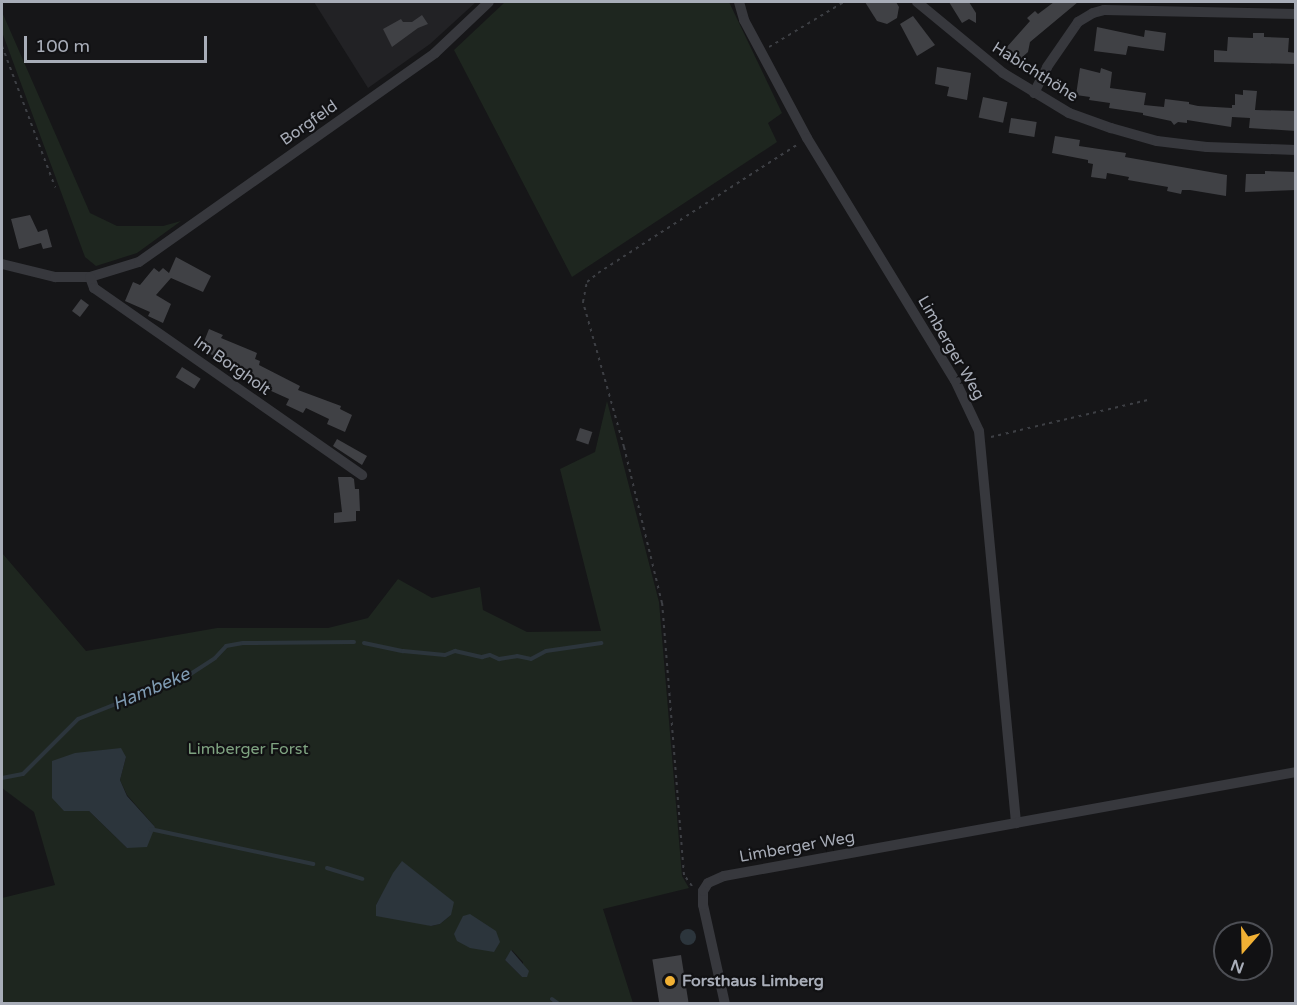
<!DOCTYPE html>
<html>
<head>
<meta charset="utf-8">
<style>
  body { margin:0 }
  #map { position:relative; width:1297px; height:1005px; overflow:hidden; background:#161618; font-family:"Varela Round",sans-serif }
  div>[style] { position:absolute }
  .built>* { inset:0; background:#222225 }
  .green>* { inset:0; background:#1e261f }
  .water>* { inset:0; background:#2c353c }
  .round { border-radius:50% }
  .stream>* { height:4px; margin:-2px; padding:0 2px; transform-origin:2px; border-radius:2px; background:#2c353c }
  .building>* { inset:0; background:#404145; transform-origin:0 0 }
  .path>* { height:2px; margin-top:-1px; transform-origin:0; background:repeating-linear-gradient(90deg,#3d3f44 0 3px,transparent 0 7.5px) }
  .minor>* { height:10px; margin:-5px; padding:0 5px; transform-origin:5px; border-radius:5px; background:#37383d }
  .dots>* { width:16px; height:16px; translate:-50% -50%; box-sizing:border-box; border:3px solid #111113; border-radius:50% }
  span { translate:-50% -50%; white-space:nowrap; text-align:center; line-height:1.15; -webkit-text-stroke:4.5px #111113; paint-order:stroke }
  .street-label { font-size:16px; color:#a8adb8 }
  .park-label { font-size:16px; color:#7fa381 }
  .poi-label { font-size:16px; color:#a8adb8; font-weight:700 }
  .left { translate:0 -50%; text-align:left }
  .water-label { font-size:18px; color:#7f9bb3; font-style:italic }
  .frame { position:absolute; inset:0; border:3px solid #a8adb8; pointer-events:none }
  .north { position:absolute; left:1213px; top:921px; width:60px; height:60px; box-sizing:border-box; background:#111113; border:2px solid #4d4f55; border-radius:50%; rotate:200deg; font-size:16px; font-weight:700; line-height:24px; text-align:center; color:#a8adb8 }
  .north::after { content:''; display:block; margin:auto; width:21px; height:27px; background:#f2b134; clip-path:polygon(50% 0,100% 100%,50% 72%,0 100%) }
  .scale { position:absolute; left:24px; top:36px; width:183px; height:27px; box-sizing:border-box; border:3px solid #a8adb8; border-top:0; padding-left:8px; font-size:18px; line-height:21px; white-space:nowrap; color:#a8adb8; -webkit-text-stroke:4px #111113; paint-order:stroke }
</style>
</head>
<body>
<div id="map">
  <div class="built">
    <i style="clip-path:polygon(314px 2px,476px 2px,430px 44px,368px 88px)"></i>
  </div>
  <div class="green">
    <i style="clip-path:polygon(505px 2px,729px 2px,782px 113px,768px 123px,777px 142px,572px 277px,454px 50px)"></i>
    <i style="clip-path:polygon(2px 12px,90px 213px,117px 226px,163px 226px,181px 221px,137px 253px,96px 266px,85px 257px,2px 32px)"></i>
    <i style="clip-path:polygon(evenodd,607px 401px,659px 602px,682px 876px,689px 888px,603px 909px,633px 1003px,2px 1003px,2px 898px,55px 885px,34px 812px,2px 788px,2px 553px,86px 651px,217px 628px,328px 628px,368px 618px,398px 579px,432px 598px,480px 587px,483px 610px,527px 632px,601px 631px,560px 469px,595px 452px,607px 401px,126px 757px,120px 780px,127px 795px,155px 827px,127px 848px,89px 811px,126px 757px,607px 401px,383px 893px,451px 915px,440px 924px,431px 926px,376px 905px,383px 893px,607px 401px,512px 950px,523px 962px,522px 977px,505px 960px,512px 950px)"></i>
  </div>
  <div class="water">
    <i style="clip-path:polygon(121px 748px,126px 757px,120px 780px,127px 796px,155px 827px,147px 847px,127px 848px,89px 811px,64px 811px,52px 798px,52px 761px,75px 753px)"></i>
    <i style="clip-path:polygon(402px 861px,454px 902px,451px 915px,440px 924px,431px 926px,376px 916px,376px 905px,393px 873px)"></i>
    <i style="clip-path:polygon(470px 914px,496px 931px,500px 942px,494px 952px,470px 948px,457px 941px,454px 934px,463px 916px)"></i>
    <i class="round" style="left:680px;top:929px;width:16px;height:16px"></i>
    <i style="clip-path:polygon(511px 950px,529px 971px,527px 977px,522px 977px,505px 960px)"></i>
  </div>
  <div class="stream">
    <i style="left:364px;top:643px;width:40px;rotate:12deg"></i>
    <i style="left:403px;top:651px;width:42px;rotate:5.4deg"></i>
    <i style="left:445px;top:655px;width:11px;rotate:-22deg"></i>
    <i style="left:455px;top:651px;width:28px;rotate:13deg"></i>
    <i style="left:482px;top:657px;width:8px;rotate:-14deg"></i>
    <i style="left:490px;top:655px;width:10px;rotate:24deg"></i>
    <i style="left:499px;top:659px;width:18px;rotate:-9deg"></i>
    <i style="left:517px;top:656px;width:14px;rotate:12deg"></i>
    <i style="left:531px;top:659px;width:17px;rotate:-28deg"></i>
    <i style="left:546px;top:651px;width:56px;rotate:-8.3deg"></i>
    <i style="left:2px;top:778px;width:21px;rotate:-11deg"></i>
    <i style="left:23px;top:774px;width:78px;rotate:-45deg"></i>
    <i style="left:78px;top:719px;width:119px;rotate:-21.6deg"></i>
    <i style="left:189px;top:675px;width:31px;rotate:-33deg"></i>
    <i style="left:215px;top:658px;width:16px;rotate:-47deg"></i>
    <i style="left:226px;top:646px;width:17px;rotate:-10deg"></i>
    <i style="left:243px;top:643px;width:111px;rotate:-0.5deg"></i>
    <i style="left:150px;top:829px;width:167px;rotate:12.1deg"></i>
    <i style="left:327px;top:868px;width:37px;rotate:17deg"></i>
    <i style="left:552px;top:999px;width:9px;rotate:36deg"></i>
  </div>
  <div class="building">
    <i style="clip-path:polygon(865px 2px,896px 2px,899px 7px,897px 18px,887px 24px,877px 21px)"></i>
    <i style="clip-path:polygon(949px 2px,969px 2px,976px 13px,976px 23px,969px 19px,962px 23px)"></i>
    <i style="clip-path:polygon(1054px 2px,1078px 2px,1030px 42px,1028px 52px,1018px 61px,1006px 48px,1030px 21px,1027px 18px,1035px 11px,1038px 14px)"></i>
    <i style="clip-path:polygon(422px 15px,428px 24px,418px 28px,392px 47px,383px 29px,401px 19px,403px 22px,412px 22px)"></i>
    <i style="clip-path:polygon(913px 16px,935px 45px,917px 56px,900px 24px)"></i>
    <i style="clip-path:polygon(1097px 27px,1144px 37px,1145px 30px,1166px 33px,1164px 51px,1128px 46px,1126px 55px,1094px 51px)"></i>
    <i style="clip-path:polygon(1253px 33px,1264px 33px,1264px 37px,1289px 38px,1288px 52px,1296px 53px,1296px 64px,1214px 62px,1214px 50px,1227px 51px,1228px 37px,1253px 38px)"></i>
    <i style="clip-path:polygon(937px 67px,971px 73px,967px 100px,947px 96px,949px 87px,935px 84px)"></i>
    <i style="clip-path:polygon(1080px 68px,1100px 73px,1101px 68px,1112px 72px,1110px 88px,1146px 93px,1144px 105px,1164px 107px,1165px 99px,1189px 102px,1189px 104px,1198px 106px,1232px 108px,1232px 105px,1235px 105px,1235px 94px,1243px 95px,1243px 90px,1257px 91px,1255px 110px,1296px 111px,1296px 131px,1249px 128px,1250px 118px,1232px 117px,1231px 127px,1187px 120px,1187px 123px,1178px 122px,1174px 125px,1171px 121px,1143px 115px,1143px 113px,1109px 108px,1110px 103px,1089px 100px,1090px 97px,1076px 95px)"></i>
    <i style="left:983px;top:97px;width:25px;height:21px;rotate:12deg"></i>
    <i style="left:1011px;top:118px;width:26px;height:15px;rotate:9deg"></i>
    <i style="clip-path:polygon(1055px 136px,1080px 140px,1079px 146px,1126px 153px,1125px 157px,1227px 175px,1226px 196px,1190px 190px,1182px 190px,1181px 194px,1167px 191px,1168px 187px,1128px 180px,1129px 177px,1107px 173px,1106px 179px,1091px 177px,1093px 164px,1088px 163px,1088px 160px,1052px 153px)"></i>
    <i style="clip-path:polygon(1265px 171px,1296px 172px,1296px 190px,1245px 192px,1246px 174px,1265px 174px)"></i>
    <i style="clip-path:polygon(30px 215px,38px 232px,47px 229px,52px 247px,43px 249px,41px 243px,19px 249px,11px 219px)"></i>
    <i style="clip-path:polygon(176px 257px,211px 276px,203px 292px,171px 278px,156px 295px,171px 304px,163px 323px,148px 316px,150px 312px,125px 301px,133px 282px,140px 285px,154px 268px,159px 272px,163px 268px,169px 273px)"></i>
    <i style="left:81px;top:299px;width:10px;height:15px;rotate:37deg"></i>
    <i style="clip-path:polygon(209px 329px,223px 335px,221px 338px,257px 353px,255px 359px,260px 361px,259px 365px,300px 386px,298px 390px,341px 406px,340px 409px,352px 415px,345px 432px,327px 424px,329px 419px,306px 408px,303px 413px,286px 405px,289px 399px,247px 380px,249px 375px,231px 368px,233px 364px,210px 354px,213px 348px,203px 344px)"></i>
    <i style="left:182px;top:367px;width:22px;height:12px;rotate:32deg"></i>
    <i style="left:580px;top:428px;width:13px;height:13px;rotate:18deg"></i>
    <i style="clip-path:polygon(337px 439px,367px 456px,362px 465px,333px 446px)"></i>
    <i style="clip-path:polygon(338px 477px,351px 477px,354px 479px,355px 489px,359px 489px,360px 511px,356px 511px,356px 521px,334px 523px,334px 513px,342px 512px)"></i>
    <i style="left:681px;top:955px;width:50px;height:29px;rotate:81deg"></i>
  </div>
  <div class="path">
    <i style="left:2px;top:46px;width:151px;rotate:69.4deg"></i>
    <i style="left:769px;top:47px;width:87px;rotate:-31deg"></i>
    <i style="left:991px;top:437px;width:161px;rotate:-13.3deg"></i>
    <i style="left:692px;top:886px;width:14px;rotate:-126deg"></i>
    <i style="left:684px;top:875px;width:273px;rotate:-94.6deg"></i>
    <i style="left:662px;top:603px;width:161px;rotate:-103.7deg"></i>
    <i style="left:624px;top:447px;width:151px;rotate:-105.8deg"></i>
    <i style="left:583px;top:302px;width:20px;rotate:-79deg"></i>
    <i style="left:587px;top:282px;width:14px;rotate:-39deg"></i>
    <i style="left:598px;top:273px;width:238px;rotate:-32.8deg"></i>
  </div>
  <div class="minor">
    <i style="left:739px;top:2px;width:19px;rotate:74deg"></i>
    <i style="left:744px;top:20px;width:134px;rotate:61.9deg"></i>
    <i style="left:807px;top:138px;width:284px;rotate:58.6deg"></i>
    <i style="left:955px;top:380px;width:56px;rotate:64.8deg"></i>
    <i style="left:979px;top:431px;width:394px;rotate:84.6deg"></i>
    <i style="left:917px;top:2px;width:112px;rotate:39.5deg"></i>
    <i style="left:1003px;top:73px;width:77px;rotate:31.2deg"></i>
    <i style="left:1069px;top:113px;width:45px;rotate:19.7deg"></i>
    <i style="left:1111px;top:128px;width:48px;rotate:15.8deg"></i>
    <i style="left:1157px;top:141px;width:50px;rotate:6.8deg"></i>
    <i style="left:1207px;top:147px;width:89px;rotate:1.9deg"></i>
    <i style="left:1034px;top:93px;width:29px;rotate:-63deg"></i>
    <i style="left:1047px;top:67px;width:55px;rotate:-55.4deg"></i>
    <i style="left:1078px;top:22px;width:17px;rotate:-31deg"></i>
    <i style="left:1093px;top:13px;width:11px;rotate:-15deg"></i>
    <i style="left:1104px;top:10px;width:192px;rotate:1.2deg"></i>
    <i style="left:2px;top:264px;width:55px;rotate:13.8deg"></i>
    <i style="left:55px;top:277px;width:35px"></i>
    <i style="left:90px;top:277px;width:51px;rotate:-17deg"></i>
    <i style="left:139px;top:262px;width:362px;rotate:-35.2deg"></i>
    <i style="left:435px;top:53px;width:74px;rotate:-43.4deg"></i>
    <i style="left:90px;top:277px;width:12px;rotate:70deg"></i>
    <i style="left:94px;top:288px;width:327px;rotate:34.9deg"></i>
    <i style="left:725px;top:1004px;width:101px;rotate:-102.5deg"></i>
    <i style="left:703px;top:905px;width:14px;rotate:-90deg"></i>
    <i style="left:703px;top:891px;width:9px;rotate:-58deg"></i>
    <i style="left:708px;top:883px;width:17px;rotate:-24deg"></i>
    <i style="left:724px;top:876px;width:581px;rotate:-10.3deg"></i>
  </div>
  <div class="dots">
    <i style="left:670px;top:981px;background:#f2b134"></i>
  </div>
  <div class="street-label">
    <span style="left:1035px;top:72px;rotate:32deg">Habichthöhe</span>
    <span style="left:309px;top:123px;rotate:-35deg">Borgfeld</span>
    <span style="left:951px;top:348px;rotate:60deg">Limberger Weg</span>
    <span style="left:232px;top:366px;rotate:35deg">Im Borgholt</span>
    <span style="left:797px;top:847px;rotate:-10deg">Limberger Weg</span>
  </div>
  <div class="park-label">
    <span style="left:248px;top:749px">Limberger Forst</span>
  </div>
  <div class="poi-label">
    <span class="left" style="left:682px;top:981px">Forsthaus Limberg</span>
  </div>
  <div class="water-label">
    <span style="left:151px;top:689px;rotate:-23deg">Hambeke</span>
  </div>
  <div class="frame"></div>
  <div class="north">N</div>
  <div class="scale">100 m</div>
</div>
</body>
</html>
